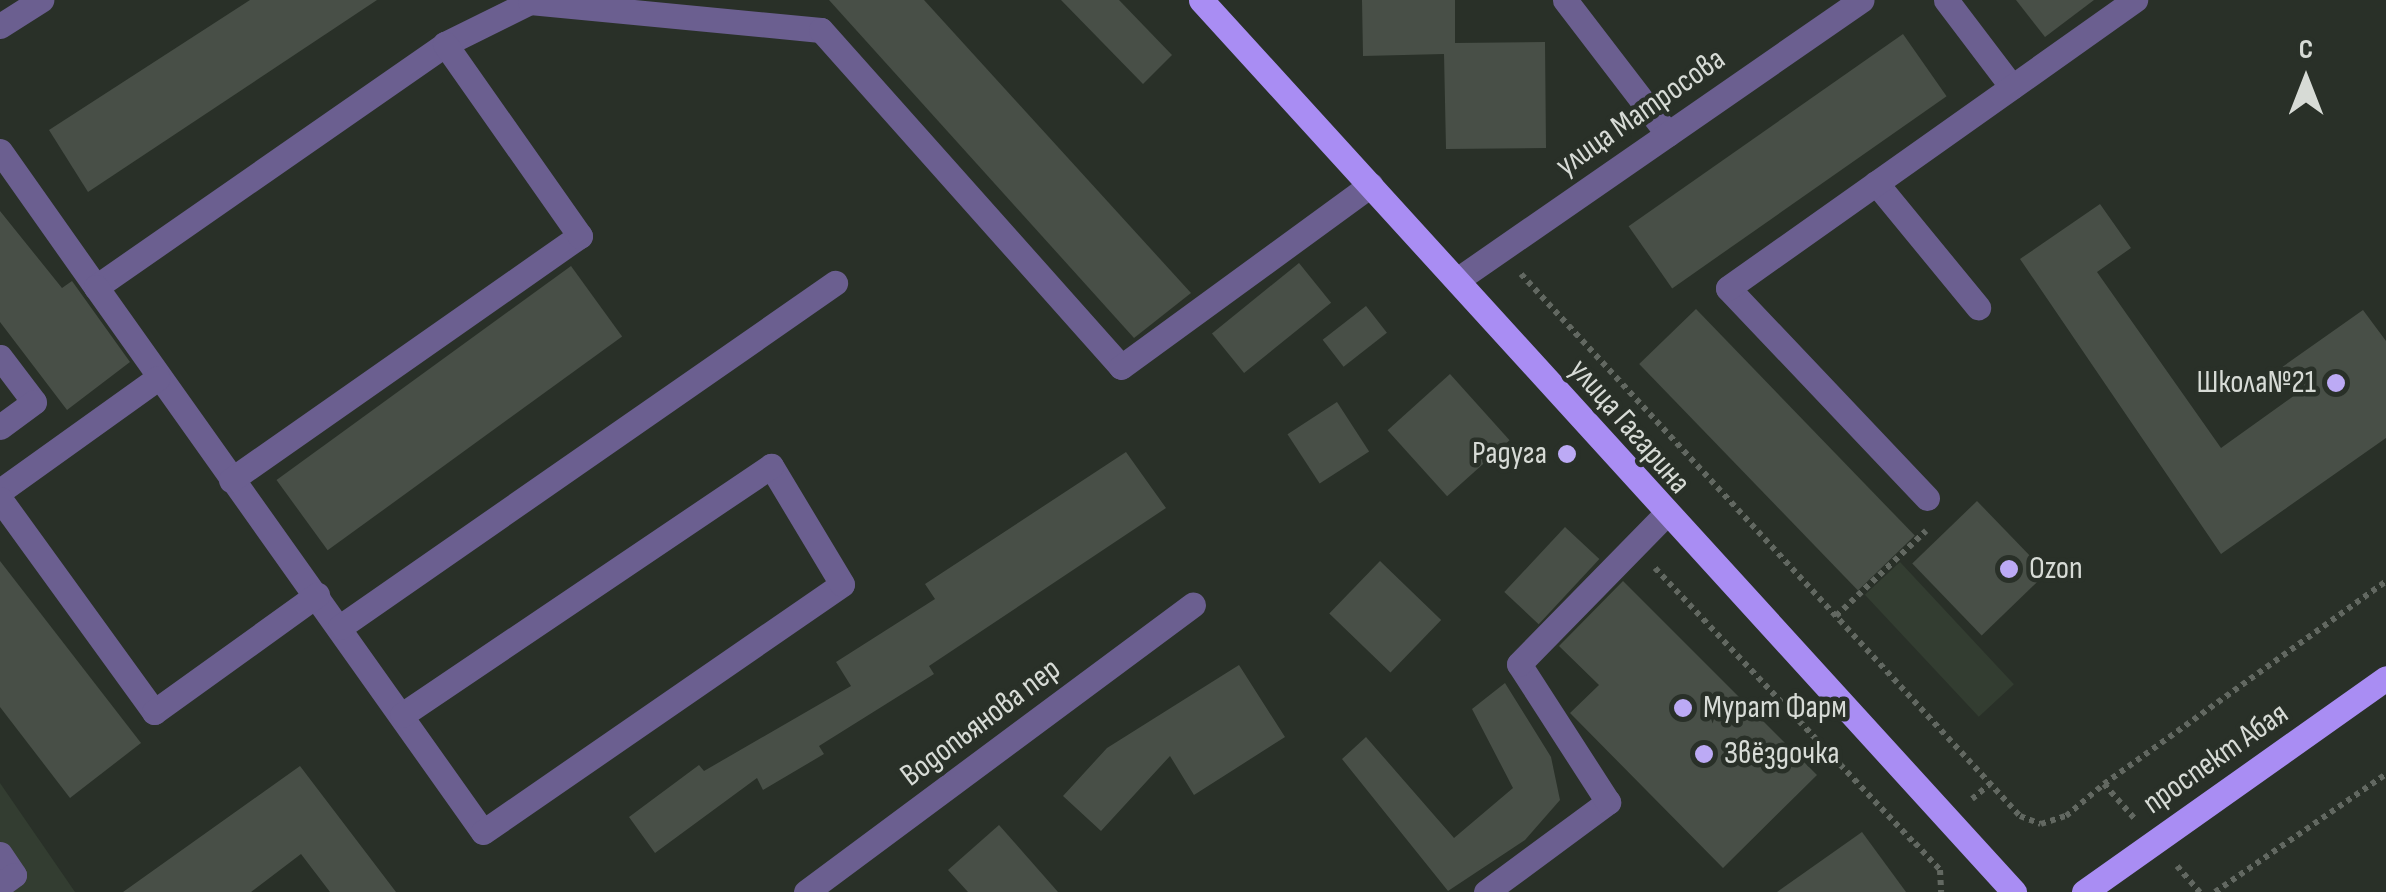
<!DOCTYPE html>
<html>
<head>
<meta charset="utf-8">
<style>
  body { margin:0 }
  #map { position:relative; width:2386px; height:892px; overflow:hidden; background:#293028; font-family:"Sofia Sans Condensed",sans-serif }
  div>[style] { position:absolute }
  .built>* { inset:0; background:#333d31; transform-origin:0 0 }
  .building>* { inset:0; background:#484f47; transform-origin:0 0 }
  .path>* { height:6px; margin-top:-3px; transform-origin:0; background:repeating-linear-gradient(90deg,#626861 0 5px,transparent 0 10px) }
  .minor>* { height:25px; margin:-12.5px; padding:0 12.5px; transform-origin:12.5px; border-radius:12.5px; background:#6b5f90 }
  .major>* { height:25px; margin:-12.5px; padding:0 12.5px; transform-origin:12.5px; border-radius:12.5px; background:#a98df3 }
  .dots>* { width:28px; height:28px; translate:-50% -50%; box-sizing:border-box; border:5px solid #293028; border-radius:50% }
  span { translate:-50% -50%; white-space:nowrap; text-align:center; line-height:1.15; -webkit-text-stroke:9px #293028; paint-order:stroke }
  .street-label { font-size:32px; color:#d7dbd6 }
  .poi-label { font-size:32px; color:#d7dbd6 }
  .right { translate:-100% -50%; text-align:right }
  .left { translate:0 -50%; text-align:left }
  .north { position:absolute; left:2256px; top:30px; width:100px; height:100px; -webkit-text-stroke:8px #293028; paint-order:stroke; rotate:0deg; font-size:28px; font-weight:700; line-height:40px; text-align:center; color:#d7dbd6 }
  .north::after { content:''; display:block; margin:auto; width:35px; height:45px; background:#d7dbd6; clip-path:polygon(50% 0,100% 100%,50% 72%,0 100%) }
</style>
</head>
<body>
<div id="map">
  <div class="built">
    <i style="left:1900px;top:562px;width:167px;height:48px;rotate:47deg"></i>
    <i style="clip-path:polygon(0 783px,75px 892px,0 892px)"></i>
  </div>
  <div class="building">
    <i style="clip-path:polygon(250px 0,377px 0,88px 192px,49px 130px)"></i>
    <i style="clip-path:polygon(829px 0,924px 0,1191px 293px,1134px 338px)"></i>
    <i style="clip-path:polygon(1061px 0,1119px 0,1172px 55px,1143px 84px)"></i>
    <i style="clip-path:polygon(1362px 0,1455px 0,1455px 43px,1545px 42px,1546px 148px,1446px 149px,1444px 54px,1363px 56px)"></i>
    <i style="clip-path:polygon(2016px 0,2094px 0,2045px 37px)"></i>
    <i style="left:1903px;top:34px;width:76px;height:335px;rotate:55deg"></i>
    <i style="clip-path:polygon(2100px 204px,2131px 248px,2097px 272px,2221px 448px,2295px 395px,2278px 370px,2363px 310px,2386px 341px,2386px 438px,2221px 554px,2020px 259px)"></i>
    <i style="clip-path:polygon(0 211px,62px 288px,72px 281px,130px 362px,67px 410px,0 322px)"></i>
    <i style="left:1299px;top:263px;width:51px;height:112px;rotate:51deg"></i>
    <i style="left:571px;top:266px;width:87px;height:364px;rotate:54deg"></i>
    <i style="left:1366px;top:306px;width:34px;height:55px;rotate:52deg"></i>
    <i style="left:1696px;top:309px;width:315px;height:79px;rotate:46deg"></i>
    <i style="left:1450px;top:374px;width:89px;height:84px;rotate:48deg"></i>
    <i style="left:1337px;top:402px;width:59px;height:59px;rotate:57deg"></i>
    <i style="clip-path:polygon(1126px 452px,1166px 508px,929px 666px,934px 674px,819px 746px,824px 754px,763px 790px,757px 778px,655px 853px,629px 817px,699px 765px,704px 771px,851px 686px,836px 662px,935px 599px,925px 584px)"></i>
    <i style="left:1977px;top:501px;width:100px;height:90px;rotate:46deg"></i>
    <i style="left:1565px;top:527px;width:47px;height:89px;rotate:43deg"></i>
    <i style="clip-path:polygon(0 561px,141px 743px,70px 798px,0 707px)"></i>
    <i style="left:1380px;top:561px;width:85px;height:73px;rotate:44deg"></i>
    <i style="clip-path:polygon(1623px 581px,1817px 775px,1723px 868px,1570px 713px,1599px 685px,1559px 646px)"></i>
    <i style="clip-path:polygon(1239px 665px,1285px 737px,1194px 795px,1170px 756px,1101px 831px,1063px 796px,1107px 748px)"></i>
    <i style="clip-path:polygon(1505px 683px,1551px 757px,1560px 800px,1525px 840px,1448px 891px,1342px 759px,1366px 737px,1454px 838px,1513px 788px,1472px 709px)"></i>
    <i style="clip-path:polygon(300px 766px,396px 892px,330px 892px,301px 854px,251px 892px,123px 892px)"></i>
    <i style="clip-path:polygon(999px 825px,1058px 892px,968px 892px,948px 870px)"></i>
    <i style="clip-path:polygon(1862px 832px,1906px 892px,1777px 892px)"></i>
  </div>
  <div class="path">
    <i style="left:1521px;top:274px;width:737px;rotate:47.37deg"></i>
    <i style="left:2020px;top:816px;width:22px;rotate:21deg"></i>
    <i style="left:2041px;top:824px;width:26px;rotate:-18deg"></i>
    <i style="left:2066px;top:816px;width:50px;rotate:-40.1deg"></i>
    <i style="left:2104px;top:784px;width:47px;rotate:48.5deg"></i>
    <i style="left:1655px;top:568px;width:378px;rotate:46.7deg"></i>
    <i style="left:1836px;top:616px;width:124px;rotate:-43.4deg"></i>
    <i style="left:2104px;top:784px;width:347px;rotate:-35.7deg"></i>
    <i style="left:1972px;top:799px;width:23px;rotate:-40deg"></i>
    <i style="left:1915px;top:843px;width:37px;rotate:47deg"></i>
    <i style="left:1940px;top:870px;width:22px;rotate:87deg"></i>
    <i style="left:2177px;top:866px;width:35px;rotate:49deg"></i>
    <i style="left:2215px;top:892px;width:208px;rotate:-34.6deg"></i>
  </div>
  <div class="minor">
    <i style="left:1565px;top:0;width:169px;rotate:52.5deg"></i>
    <i style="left:1946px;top:0;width:109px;rotate:52.8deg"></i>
    <i style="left:0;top:26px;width:49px;rotate:-32.4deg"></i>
    <i style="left:0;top:151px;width:166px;rotate:54.8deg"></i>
    <i style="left:96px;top:287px;width:425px;rotate:-34.8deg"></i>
    <i style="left:445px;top:44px;width:95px;rotate:-26.3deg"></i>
    <i style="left:530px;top:2px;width:292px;rotate:5.5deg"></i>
    <i style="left:821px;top:30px;width:451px;rotate:48.3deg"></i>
    <i style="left:1121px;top:367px;width:309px;rotate:-36.1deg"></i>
    <i style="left:1876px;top:183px;width:161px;rotate:50.6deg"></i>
    <i style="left:1457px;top:280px;width:492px;rotate:-34.7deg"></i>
    <i style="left:96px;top:287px;width:668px;rotate:54.62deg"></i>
    <i style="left:483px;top:832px;width:436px;rotate:-34.6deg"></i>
    <i style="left:842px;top:584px;width:138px;rotate:-121deg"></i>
    <i style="left:771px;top:466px;width:445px;rotate:146deg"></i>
    <i style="left:0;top:357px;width:56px;rotate:52.9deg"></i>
    <i style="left:34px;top:402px;width:42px;rotate:143.7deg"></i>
    <i style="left:231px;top:480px;width:426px;rotate:-35deg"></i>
    <i style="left:580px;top:236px;width:235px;rotate:-125.1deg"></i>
    <i style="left:0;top:491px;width:194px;rotate:-35.6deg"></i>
    <i style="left:1927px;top:498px;width:289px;rotate:-133.5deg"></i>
    <i style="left:1728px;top:288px;width:499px;rotate:-35.3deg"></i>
    <i style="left:0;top:499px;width:263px;rotate:54.1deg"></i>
    <i style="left:154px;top:712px;width:201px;rotate:-35.7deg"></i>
    <i style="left:340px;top:627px;width:603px;rotate:-34.8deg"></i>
    <i style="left:0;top:854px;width:25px;rotate:56deg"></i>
    <i style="left:14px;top:875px;width:17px;rotate:144deg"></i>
    <i style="left:806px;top:892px;width:482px;rotate:-36.6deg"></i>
    <i style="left:1486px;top:892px;width:152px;rotate:-36.4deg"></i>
    <i style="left:1608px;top:802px;width:164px;rotate:-122.8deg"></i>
    <i style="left:1519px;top:664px;width:207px;rotate:-45.6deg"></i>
  </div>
  <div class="major">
    <i style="left:1201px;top:0;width:1207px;rotate:47.65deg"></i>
    <i style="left:2084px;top:892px;width:370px;rotate:-35.3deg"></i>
  </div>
  <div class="dots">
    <i style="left:2336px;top:383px;background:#bcaaf5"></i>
    <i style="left:1567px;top:454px;background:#bcaaf5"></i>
    <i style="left:2009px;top:569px;background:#bcaaf5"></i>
    <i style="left:1683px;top:708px;background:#bcaaf5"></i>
    <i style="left:1704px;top:754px;background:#bcaaf5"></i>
  </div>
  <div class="street-label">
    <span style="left:1641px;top:113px;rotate:-35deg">улица Матросова</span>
    <span style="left:1629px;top:427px;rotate:49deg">улица Гагарина</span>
    <span style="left:981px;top:723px;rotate:-37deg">Водопьянова пер</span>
    <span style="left:2216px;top:759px;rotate:-35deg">проспект Абая</span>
  </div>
  <div class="poi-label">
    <span class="right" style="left:2316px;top:383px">Школа№21</span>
    <span class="right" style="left:1547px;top:454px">Радуга</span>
    <span class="left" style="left:2029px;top:569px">Ozon</span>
    <span class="left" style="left:1703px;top:708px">Мурат Фарм</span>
    <span class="left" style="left:1724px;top:754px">Звёздочка</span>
  </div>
  <div class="north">С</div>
</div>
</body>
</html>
